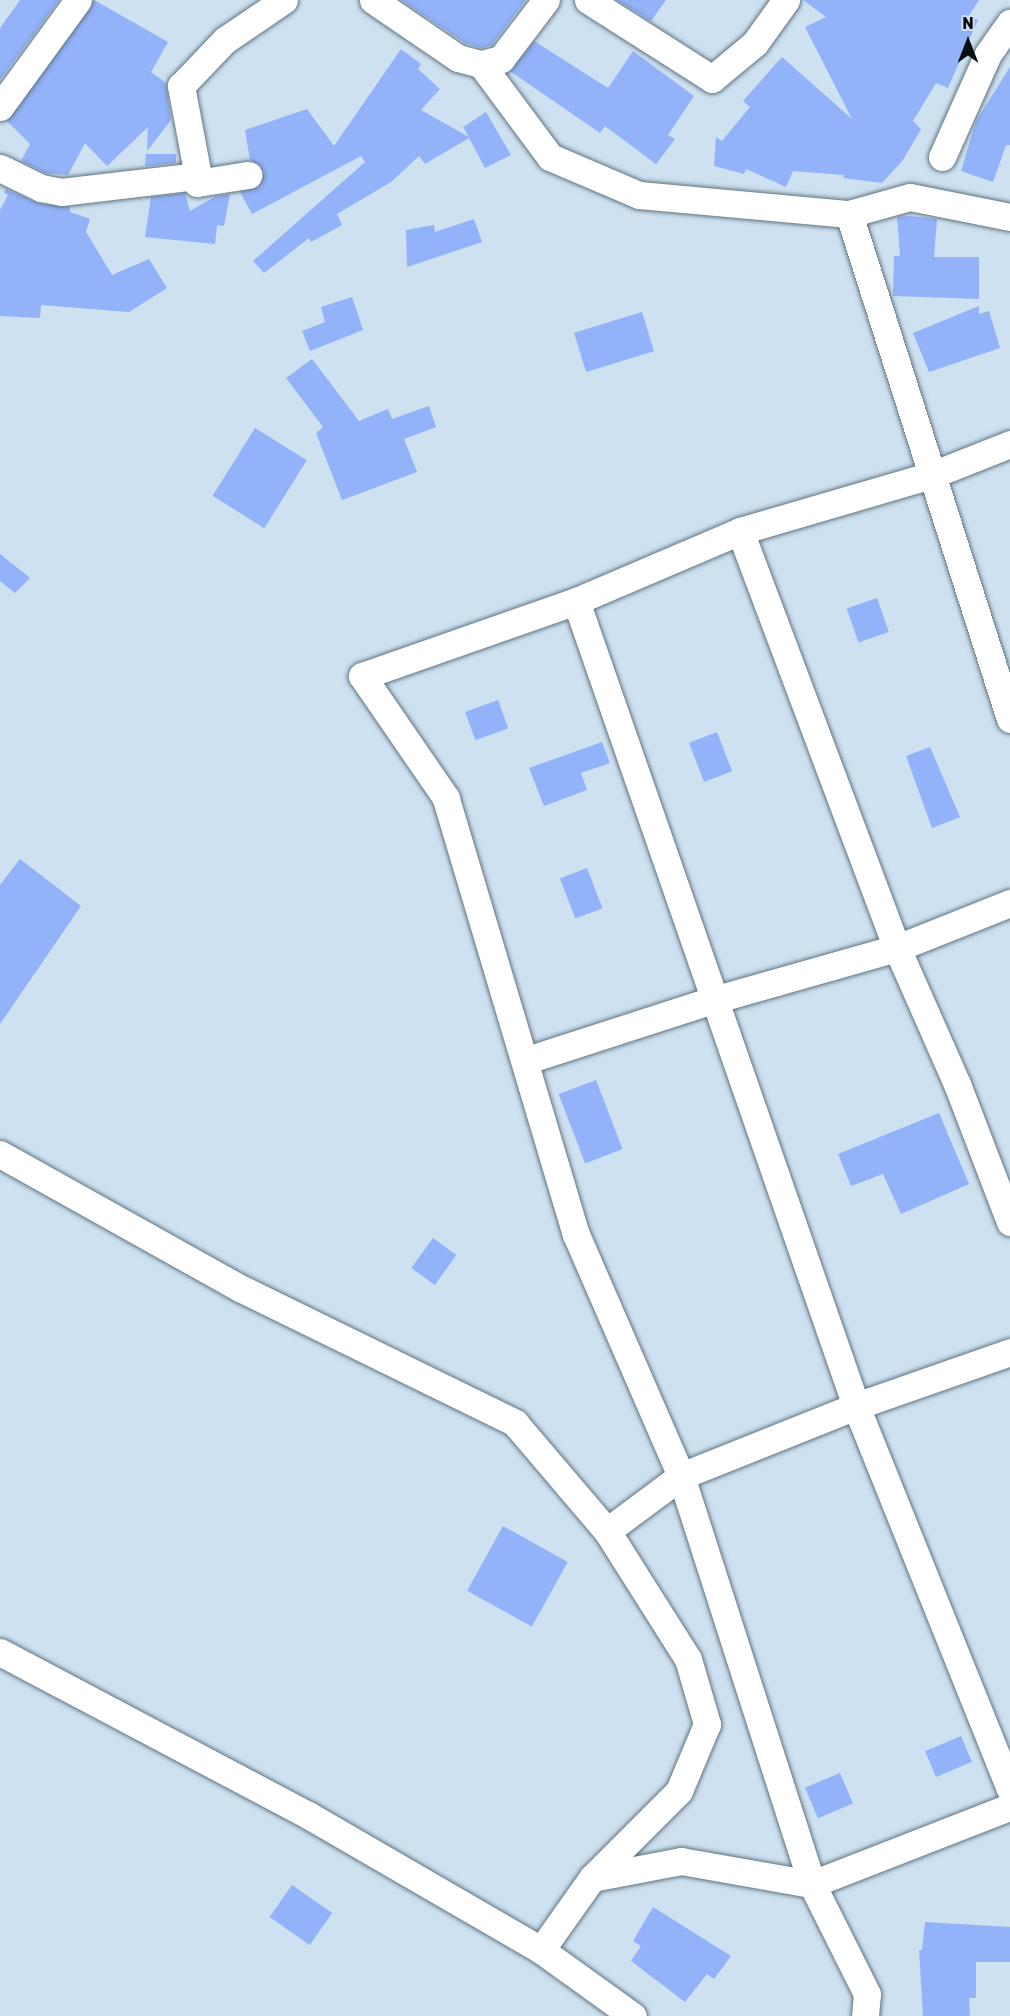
<!DOCTYPE html>
<html>
<head>
<meta charset="utf-8">
<style>
  body { margin:0 }
  #map { position:relative; width:1010px; height:2016px; overflow:hidden; background:#cde1f0; font-family:Rubik,sans-serif }
  div>[style] { position:absolute }
  .building>* { inset:0; background:#92b2f9; transform-origin:0 0 }
  .roads { filter:drop-shadow(0 0 2px #617380) drop-shadow(0 0 2px #617380) }
  .minor>* { height:27px; margin:-13.5px; padding:0 13.5px; transform-origin:13.5px; border-radius:13.5px; background:#fff }
  span { translate:-50% -50%; white-space:nowrap; text-align:center; line-height:1.15; -webkit-text-stroke:6px #cde1f0; paint-order:stroke }
  .north { position:absolute; left:938px; top:12px; width:60px; height:60px; -webkit-text-stroke:4px #cde1f0; paint-order:stroke; rotate:0deg; font-size:16px; font-weight:700; line-height:24px; text-align:center; color:#070e12 }
  .north::after { content:''; display:block; margin:auto; width:21px; height:27px; background:#070e12; clip-path:polygon(50% 0,100% 100%,50% 72%,0 100%) }
</style>
</head>
<body>
<div id="map">
  <div class="building">
    <i style="clip-path:polygon(20px 0,59px 0,0 80px,0 28px)"></i>
    <i style="clip-path:polygon(94px 0,168px 42px,151px 72px,166px 83px,171px 120px,147px 151px,148px 127px,107px 166px,85px 143px,68px 175px,46px 173px,21px 161px,30px 144px,7px 121px)"></i>
    <i style="clip-path:polygon(401px 0,526px 0,492px 45px,481px 48px,465px 43px)"></i>
    <i style="clip-path:polygon(617px 0,666px 0,651px 21px)"></i>
    <i style="clip-path:polygon(803px 0,979px 0,968px 17px,978px 20px,948px 88px,936px 83px,913px 121px,921px 129px,903px 160px,882px 183px,843px 178px,844px 175px,793px 171px,786px 187px,746px 169px,744px 174px,714px 166px,716px 137px,722px 141px,750px 107px,743px 101px,782px 57px,852px 119px,805px 27px,826px 17px)"></i>
    <i style="clip-path:polygon(534px 41px,608px 88px,633px 51px,694px 96px,668px 135px,675px 139px,656px 164px,605px 126px,600px 133px,510px 71px)"></i>
    <i style="clip-path:polygon(401px 49px,421px 64px,418px 69px,440px 89px,421px 110px,469px 137px,463px 127px,486px 112px,511px 155px,485px 168px,469px 138px,425px 164px,419px 156px,391px 182px,337px 214px,342px 225px,311px 242px,309px 238px,264px 273px,253px 261px,365px 162px,361px 156px,252px 214px,240px 192px,258px 187px,264px 173px,260px 165px,250px 160px,245px 130px,307px 109px,334px 146px)"></i>
    <i style="clip-path:polygon(1010px 67px,1010px 145px,1006px 145px,993px 182px,961px 171px,976px 121px)"></i>
    <i style="clip-path:polygon(146px 154px,176px 154px,176px 163px,145px 166px)"></i>
    <i style="clip-path:polygon(6px 189px,38px 203px,70px 207px,70px 212px,90px 219px,86px 232px,112px 275px,149px 259px,167px 288px,129px 312px,41px 305px,40px 318px,0 316px,0 210px,8px 195px,4px 193px)"></i>
    <i style="clip-path:polygon(185px 193px,190px 211px,216px 196px,230px 194px,224px 226px,217px 225px,215px 244px,145px 237px,151px 197px)"></i>
    <i style="clip-path:polygon(909px 216px,937px 219px,934px 257px,979px 257px,979px 299px,893px 296px,894px 256px,900px 256px,897px 217px)"></i>
    <i style="clip-path:polygon(474px 219px,482px 242px,407px 267px,406px 230px,434px 225px,435px 232px)"></i>
    <i style="clip-path:polygon(352px 297px,363px 330px,310px 351px,302px 331px,325px 322px,321px 307px)"></i>
    <i style="clip-path:polygon(979px 306px,979px 314px,989px 311px,1000px 348px,929px 372px,913px 333px)"></i>
    <i style="left:642px;top:312px;width:41px;height:71px;rotate:73deg"></i>
    <i style="clip-path:polygon(312px 359px,359px 421px,388px 409px,392px 419px,429px 406px,436px 427px,404px 439px,417px 472px,342px 500px,316px 433px,323px 427px,286px 378px)"></i>
    <i style="left:255px;top:428px;width:61px;height:80px;rotate:32deg"></i>
    <i style="clip-path:polygon(0 554px,30px 578px,15px 593px,0 581px)"></i>
    <i style="left:877px;top:598px;width:36px;height:32px;rotate:71deg"></i>
    <i style="left:498px;top:700px;width:30px;height:35px;rotate:70deg"></i>
    <i style="left:717px;top:732px;width:42px;height:30px;rotate:69deg"></i>
    <i style="clip-path:polygon(602px 742px,610px 763px,581px 773px,587px 790px,544px 806px,529px 768px)"></i>
    <i style="clip-path:polygon(930px 747px,960px 817px,932px 828px,906px 756px)"></i>
    <i style="clip-path:polygon(20px 859px,81px 906px,0 1024px,0 885px)"></i>
    <i style="left:587px;top:868px;width:43px;height:29px;rotate:69deg"></i>
    <i style="left:596px;top:1080px;width:74px;height:40px;rotate:69deg"></i>
    <i style="clip-path:polygon(939px 1113px,969px 1184px,901px 1214px,883px 1174px,851px 1186px,838px 1154px)"></i>
    <i style="left:433px;top:1238px;width:29px;height:37px;rotate:36deg"></i>
    <i style="left:503px;top:1526px;width:74px;height:74px;rotate:29deg"></i>
    <i style="left:961px;top:1736px;width:28px;height:39px;rotate:67deg"></i>
    <i style="left:840px;top:1773px;width:33px;height:38px;rotate:67deg"></i>
    <i style="left:292px;top:1885px;width:49px;height:39px;rotate:35deg"></i>
    <i style="clip-path:polygon(653px 1907px,731px 1956px,714px 1979px,707px 1974px,685px 2002px,631px 1961px,641px 1946px,633px 1941px)"></i>
    <i style="clip-path:polygon(925px 1922px,1010px 1927px,1010px 1962px,976px 1962px,976px 1998px,969px 1998px,970px 2016px,923px 2016px,919px 1950px,922px 1950px)"></i>
  </div>
  <div class="roads">
    <div class="minor">
      <i style="left:373px;top:0;width:103px;rotate:34.3deg"></i>
      <i style="left:458px;top:58px;width:24px;rotate:15deg"></i>
      <i style="left:481px;top:64px;width:21px;rotate:-14deg"></i>
      <i style="left:501px;top:59px;width:74px;rotate:-52.7deg"></i>
      <i style="left:588px;top:0;width:147px;rotate:32.5deg"></i>
      <i style="left:712px;top:79px;width:56px;rotate:-39.9deg"></i>
      <i style="left:755px;top:43px;width:53px;rotate:-54.2deg"></i>
      <i style="left:481px;top:64px;width:116px;rotate:53.4deg"></i>
      <i style="left:550px;top:157px;width:97px;rotate:23.1deg"></i>
      <i style="left:639px;top:195px;width:211px;rotate:5.2deg"></i>
      <i style="left:849px;top:214px;width:63px;rotate:-15.6deg"></i>
      <i style="left:910px;top:197px;width:102px;rotate:11.3deg"></i>
      <i style="left:0;top:107px;width:132px;rotate:-53.9deg"></i>
      <i style="left:942px;top:157px;width:113px;rotate:-65.9deg"></i>
      <i style="left:988px;top:54px;width:38px;rotate:-55deg"></i>
      <i style="left:0;top:168px;width:46px;rotate:26deg"></i>
      <i style="left:41px;top:188px;width:20px;rotate:11deg"></i>
      <i style="left:61px;top:192px;width:138px;rotate:-6.7deg"></i>
      <i style="left:198px;top:176px;width:7px;rotate:98deg"></i>
      <i style="left:197px;top:183px;width:52px;rotate:-8.9deg"></i>
      <i style="left:198px;top:176px;width:92px;rotate:-100.7deg"></i>
      <i style="left:181px;top:86px;width:64px;rotate:-46.3deg"></i>
      <i style="left:225px;top:40px;width:71px;rotate:-34.1deg"></i>
      <i style="left:849px;top:214px;width:530px;rotate:72.32deg"></i>
      <i style="left:740px;top:531px;width:446px;rotate:69.4deg"></i>
      <i style="left:897px;top:948px;width:149px;rotate:66.2deg"></i>
      <i style="left:957px;top:1084px;width:148px;rotate:69deg"></i>
      <i style="left:576px;top:601px;width:852px;rotate:70.82deg"></i>
      <i style="left:856px;top:1406px;width:413px;rotate:68.1deg"></i>
      <i style="left:527px;top:1060px;width:195px;rotate:-17.9deg"></i>
      <i style="left:713px;top:1000px;width:191px;rotate:-15.8deg"></i>
      <i style="left:897px;top:948px;width:122px;rotate:-21.7deg"></i>
      <i style="left:0;top:1154px;width:277px;rotate:29.2deg"></i>
      <i style="left:242px;top:1289px;width:304px;rotate:26.1deg"></i>
      <i style="left:515px;top:1423px;width:142px;rotate:49.6deg"></i>
      <i style="left:607px;top:1531px;width:151px;rotate:57.7deg"></i>
      <i style="left:688px;top:1659px;width:68px;rotate:73.7deg"></i>
      <i style="left:707px;top:1724px;width:73px;rotate:112.7deg"></i>
      <i style="left:679px;top:1791px;width:123px;rotate:135deg"></i>
      <i style="left:607px;top:1531px;width:92px;rotate:-36.6deg"></i>
      <i style="left:681px;top:1476px;width:188px;rotate:-21.8deg"></i>
      <i style="left:856px;top:1406px;width:163px;rotate:-19.3deg"></i>
      <i style="left:0;top:1652px;width:348px;rotate:27.9deg"></i>
      <i style="left:308px;top:1815px;width:269px;rotate:30.1deg"></i>
      <i style="left:541px;top:1950px;width:113px;rotate:35.7deg"></i>
      <i style="left:541px;top:1950px;width:88px;rotate:-54.7deg"></i>
      <i style="left:592px;top:1878px;width:91px;rotate:-10.8deg"></i>
      <i style="left:681px;top:1861px;width:133px;rotate:10deg"></i>
      <i style="left:812px;top:1884px;width:212px;rotate:-21.3deg"></i>
      <i style="left:865px;top:2016px;width:22px;rotate:-85deg"></i>
      <i style="left:867px;top:1994px;width:123px;rotate:-116.6deg"></i>
      <i style="left:812px;top:1884px;width:429px;rotate:-107.8deg"></i>
      <i style="left:681px;top:1476px;width:263px;rotate:-113.5deg"></i>
      <i style="left:576px;top:1235px;width:456px;rotate:-106.6deg"></i>
      <i style="left:446px;top:798px;width:148px;rotate:-124.5deg"></i>
      <i style="left:362px;top:676px;width:227px;rotate:-19.3deg"></i>
      <i style="left:576px;top:601px;width:178px;rotate:-23.1deg"></i>
      <i style="left:740px;top:531px;width:200px;rotate:-16.3deg"></i>
      <i style="left:932px;top:475px;width:84px;rotate:-21.7deg"></i>
    </div>
  </div>
  <div class="north">N</div>
</div>
</body>
</html>
